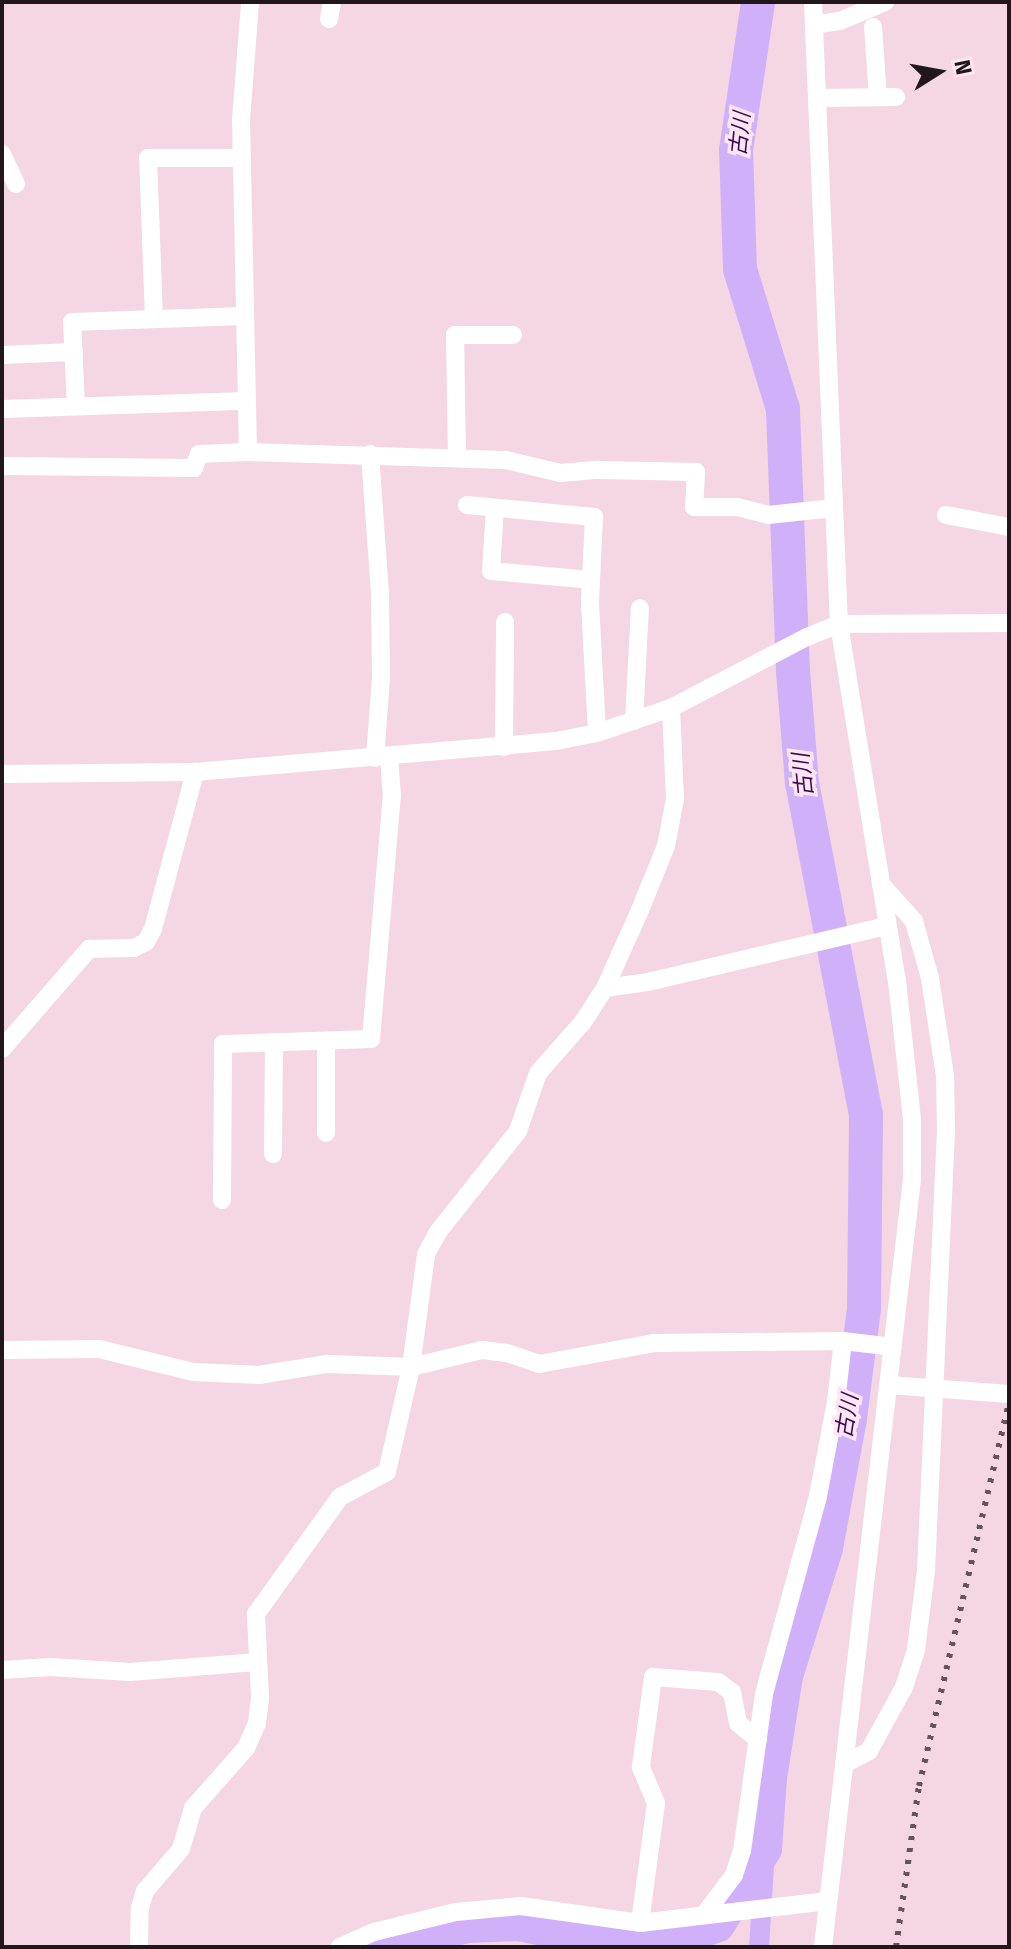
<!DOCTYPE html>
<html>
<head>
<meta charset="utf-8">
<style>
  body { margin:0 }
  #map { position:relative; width:1011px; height:1949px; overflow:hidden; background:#f4d7e2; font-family:"Fira Sans","Noto Sans JP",sans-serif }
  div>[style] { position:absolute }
  .canal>* { height:20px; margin:-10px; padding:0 10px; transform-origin:10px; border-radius:10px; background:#d1b0fa }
  .river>* { height:34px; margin:-17px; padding:0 17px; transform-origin:17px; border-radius:17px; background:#d1b0fa }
  .minor>* { height:18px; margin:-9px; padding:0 9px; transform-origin:9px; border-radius:9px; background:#fff }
  .rail>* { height:6px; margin-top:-3px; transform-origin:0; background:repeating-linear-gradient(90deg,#64545a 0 4px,transparent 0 12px) }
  span { translate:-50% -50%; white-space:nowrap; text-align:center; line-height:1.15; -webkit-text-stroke:7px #fde6ef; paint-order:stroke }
  .water-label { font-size:22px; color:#3a075f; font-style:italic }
  .frame { position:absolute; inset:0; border:4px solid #21171b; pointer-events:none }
  .north { position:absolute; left:899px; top:32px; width:80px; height:80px; -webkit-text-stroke:6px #fde6ef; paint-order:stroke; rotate:79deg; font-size:22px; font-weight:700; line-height:32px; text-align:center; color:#21171b }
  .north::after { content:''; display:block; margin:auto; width:28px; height:36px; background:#21171b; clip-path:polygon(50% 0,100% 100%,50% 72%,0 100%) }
</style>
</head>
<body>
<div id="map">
  <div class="canal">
    <i style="left:759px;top:1947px;width:98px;rotate:-86.5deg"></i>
  </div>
  <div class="river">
    <i style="left:384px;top:1947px;width:86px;rotate:-14.2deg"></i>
    <i style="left:467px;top:1926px;width:52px;rotate:-2.2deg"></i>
    <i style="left:519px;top:1924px;width:102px;rotate:11.9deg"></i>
    <i style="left:619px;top:1945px;width:46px;rotate:-1.2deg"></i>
    <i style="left:665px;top:1944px;width:56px;rotate:-19.7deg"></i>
    <i style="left:718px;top:1925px;width:89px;rotate:-58.3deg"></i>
    <i style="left:765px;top:1849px;width:71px;rotate:-86deg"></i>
    <i style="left:770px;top:1778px;width:103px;rotate:-81.1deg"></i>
    <i style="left:786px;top:1676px;width:134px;rotate:-72.6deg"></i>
    <i style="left:826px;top:1548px;width:132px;rotate:-79.5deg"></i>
    <i style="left:850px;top:1418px;width:111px;rotate:-82.7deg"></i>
    <i style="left:864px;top:1308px;width:193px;rotate:-89.4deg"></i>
    <i style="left:866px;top:1115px;width:338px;rotate:-100.9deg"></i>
    <i style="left:802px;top:783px;width:111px;rotate:-94.6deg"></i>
    <i style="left:793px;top:672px;width:263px;rotate:-92.2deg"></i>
    <i style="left:783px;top:409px;width:146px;rotate:-107.1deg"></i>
    <i style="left:740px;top:269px;width:119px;rotate:-91.9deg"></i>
    <i style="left:736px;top:150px;width:150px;rotate:-81.5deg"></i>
  </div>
  <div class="minor">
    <i style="left:813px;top:2px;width:623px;rotate:87.61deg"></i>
    <i style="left:839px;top:624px;width:362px;rotate:80.8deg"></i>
    <i style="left:897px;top:981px;width:140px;rotate:83.8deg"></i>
    <i style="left:912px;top:1120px;width:59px;rotate:90deg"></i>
    <i style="left:912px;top:1179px;width:773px;rotate:96.61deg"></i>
    <i style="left:329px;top:19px;width:17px;rotate:-80deg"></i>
    <i style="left:814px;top:25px;width:26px;rotate:-9deg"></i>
    <i style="left:840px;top:21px;width:49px;rotate:-22.9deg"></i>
    <i style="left:873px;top:27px;width:70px;rotate:85.9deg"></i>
    <i style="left:817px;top:98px;width:79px;rotate:-0.7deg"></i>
    <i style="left:2px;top:154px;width:33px;rotate:65deg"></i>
    <i style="left:154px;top:319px;width:161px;rotate:-92.1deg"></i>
    <i style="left:148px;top:158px;width:94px"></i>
    <i style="left:2px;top:355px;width:72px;rotate:-2.4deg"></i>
    <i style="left:76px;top:406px;width:84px;rotate:-92.7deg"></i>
    <i style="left:72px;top:322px;width:173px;rotate:-2deg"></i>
    <i style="left:2px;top:409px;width:245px;rotate:-1.9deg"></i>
    <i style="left:248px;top:452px;width:332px;rotate:-91.2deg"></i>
    <i style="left:241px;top:120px;width:118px;rotate:-85.6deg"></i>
    <i style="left:370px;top:454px;width:141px;rotate:85.9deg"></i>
    <i style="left:380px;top:595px;width:83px;rotate:89.3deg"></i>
    <i style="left:381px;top:678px;width:80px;rotate:94.3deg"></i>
    <i style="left:457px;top:458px;width:123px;rotate:-90.9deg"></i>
    <i style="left:455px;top:335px;width:58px"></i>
    <i style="left:2px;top:466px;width:192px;rotate:0.6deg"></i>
    <i style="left:194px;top:468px;width:15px;rotate:-70deg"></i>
    <i style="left:199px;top:454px;width:49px;rotate:-2.3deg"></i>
    <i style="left:248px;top:452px;width:258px;rotate:1.8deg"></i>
    <i style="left:506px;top:460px;width:56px;rotate:13.5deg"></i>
    <i style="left:560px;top:473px;width:38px;rotate:-5deg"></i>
    <i style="left:598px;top:470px;width:98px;rotate:1.2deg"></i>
    <i style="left:696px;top:472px;width:35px;rotate:93deg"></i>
    <i style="left:694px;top:507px;width:43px"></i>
    <i style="left:737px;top:507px;width:32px;rotate:14deg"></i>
    <i style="left:768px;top:515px;width:66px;rotate:-6.1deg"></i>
    <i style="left:467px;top:505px;width:128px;rotate:5.4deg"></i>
    <i style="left:594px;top:517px;width:86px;rotate:92.7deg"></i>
    <i style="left:590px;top:603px;width:130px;rotate:86.9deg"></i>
    <i style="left:495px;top:508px;width:63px;rotate:93.6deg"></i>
    <i style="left:491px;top:571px;width:100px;rotate:5.1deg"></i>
    <i style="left:946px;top:515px;width:64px;rotate:10.8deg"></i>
    <i style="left:634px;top:721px;width:113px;rotate:-87deg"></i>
    <i style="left:504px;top:747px;width:125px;rotate:-89.5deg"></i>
    <i style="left:2px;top:774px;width:193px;rotate:-0.6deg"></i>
    <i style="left:195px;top:772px;width:362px;rotate:-4.9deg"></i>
    <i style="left:556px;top:741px;width:42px;rotate:-11deg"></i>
    <i style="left:597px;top:733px;width:78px;rotate:-18.7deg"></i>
    <i style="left:671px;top:708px;width:153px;rotate:-27.6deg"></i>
    <i style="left:807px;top:637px;width:35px;rotate:-22deg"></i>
    <i style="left:839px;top:624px;width:170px;rotate:-0.3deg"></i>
    <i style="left:605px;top:988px;width:43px;rotate:-7.9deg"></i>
    <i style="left:648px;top:982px;width:245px;rotate:-13.2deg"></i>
    <i style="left:2px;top:1049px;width:133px;rotate:-49deg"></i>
    <i style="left:89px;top:949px;width:45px;rotate:-1.3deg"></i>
    <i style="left:134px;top:948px;width:13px;rotate:-27deg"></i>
    <i style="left:146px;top:942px;width:15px;rotate:-62deg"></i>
    <i style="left:153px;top:929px;width:163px;rotate:-75deg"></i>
    <i style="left:326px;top:1133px;width:92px;rotate:-90deg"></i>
    <i style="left:273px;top:1154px;width:112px;rotate:-89.5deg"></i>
    <i style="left:222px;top:1200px;width:156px;rotate:-89.6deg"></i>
    <i style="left:223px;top:1044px;width:148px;rotate:-1.9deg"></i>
    <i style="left:371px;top:1039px;width:244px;rotate:-85.1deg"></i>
    <i style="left:392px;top:796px;width:40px;rotate:-94.3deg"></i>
    <i style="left:2px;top:1350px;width:97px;rotate:-0.6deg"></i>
    <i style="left:99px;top:1349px;width:97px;rotate:13.7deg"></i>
    <i style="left:193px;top:1372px;width:66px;rotate:2.6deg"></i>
    <i style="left:259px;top:1375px;width:69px;rotate:-9.2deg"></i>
    <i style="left:327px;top:1364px;width:84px;rotate:2deg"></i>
    <i style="left:411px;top:1367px;width:73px;rotate:-13.5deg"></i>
    <i style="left:482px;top:1350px;width:25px;rotate:7deg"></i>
    <i style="left:507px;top:1353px;width:34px;rotate:19deg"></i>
    <i style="left:539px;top:1364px;width:118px;rotate:-10.3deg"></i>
    <i style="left:655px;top:1343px;width:188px;rotate:-0.6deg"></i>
    <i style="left:843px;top:1341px;width:50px;rotate:6.8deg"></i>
    <i style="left:889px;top:1385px;width:120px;rotate:4.3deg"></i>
    <i style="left:2px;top:1670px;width:48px;rotate:-3.6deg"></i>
    <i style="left:50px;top:1667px;width:80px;rotate:3.6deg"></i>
    <i style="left:130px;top:1672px;width:126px;rotate:-4.5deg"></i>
    <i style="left:844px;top:1764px;width:28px;rotate:-27deg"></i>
    <i style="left:869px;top:1751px;width:73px;rotate:-61.3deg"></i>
    <i style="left:904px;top:1687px;width:40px;rotate:-72deg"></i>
    <i style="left:916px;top:1649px;width:79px;rotate:-82.7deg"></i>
    <i style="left:926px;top:1571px;width:440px;rotate:-87.4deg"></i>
    <i style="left:946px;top:1131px;width:55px;rotate:-91deg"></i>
    <i style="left:945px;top:1076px;width:99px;rotate:-98.7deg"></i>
    <i style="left:930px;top:978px;width:59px;rotate:-105.7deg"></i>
    <i style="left:914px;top:921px;width:50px;rotate:-131.7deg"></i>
    <i style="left:704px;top:1915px;width:50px;rotate:-53.1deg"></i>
    <i style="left:734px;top:1875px;width:25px;rotate:-72deg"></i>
    <i style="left:742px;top:1851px;width:159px;rotate:-82deg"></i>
    <i style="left:764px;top:1694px;width:205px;rotate:-74.7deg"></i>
    <i style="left:818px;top:1496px;width:96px;rotate:-79.2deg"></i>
    <i style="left:836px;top:1402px;width:61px;rotate:-83.5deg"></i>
    <i style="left:640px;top:1923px;width:121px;rotate:-82.4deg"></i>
    <i style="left:656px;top:1803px;width:39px;rotate:-113deg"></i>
    <i style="left:641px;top:1767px;width:91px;rotate:-82.4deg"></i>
    <i style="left:653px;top:1677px;width:65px;rotate:4.4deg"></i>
    <i style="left:718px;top:1682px;width:17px;rotate:36deg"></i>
    <i style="left:732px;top:1692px;width:32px;rotate:79deg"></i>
    <i style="left:738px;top:1723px;width:26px;rotate:40deg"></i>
    <i style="left:139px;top:1947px;width:39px;rotate:-89deg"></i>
    <i style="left:140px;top:1908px;width:18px;rotate:-74deg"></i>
    <i style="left:145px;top:1891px;width:55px;rotate:-49.4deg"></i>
    <i style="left:181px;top:1849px;width:43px;rotate:-73.7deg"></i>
    <i style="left:193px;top:1808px;width:80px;rotate:-48.5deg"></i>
    <i style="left:246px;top:1748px;width:27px;rotate:-66deg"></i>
    <i style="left:257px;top:1723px;width:26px;rotate:-83deg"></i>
    <i style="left:260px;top:1697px;width:83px;rotate:-92.8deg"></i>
    <i style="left:256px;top:1614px;width:144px;rotate:-54.3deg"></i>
    <i style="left:340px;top:1497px;width:53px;rotate:-28deg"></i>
    <i style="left:387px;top:1472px;width:108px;rotate:-77.1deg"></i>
    <i style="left:411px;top:1367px;width:114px;rotate:-82.4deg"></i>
    <i style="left:426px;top:1254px;width:25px;rotate:-61deg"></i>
    <i style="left:438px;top:1232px;width:129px;rotate:-51.6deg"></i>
    <i style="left:518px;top:1131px;width:61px;rotate:-71deg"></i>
    <i style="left:538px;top:1073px;width:68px;rotate:-48.6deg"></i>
    <i style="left:583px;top:1022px;width:40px;rotate:-57.1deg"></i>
    <i style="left:605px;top:988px;width:85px;rotate:-65.8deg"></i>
    <i style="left:640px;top:910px;width:69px;rotate:-67.9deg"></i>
    <i style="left:666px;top:846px;width:48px;rotate:-79.2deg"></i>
    <i style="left:675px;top:799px;width:91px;rotate:-92.5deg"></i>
    <i style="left:340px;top:1947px;width:37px;rotate:-24deg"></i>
    <i style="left:374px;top:1932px;width:84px;rotate:-13.7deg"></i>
    <i style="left:456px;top:1912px;width:65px;rotate:-5.3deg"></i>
    <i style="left:521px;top:1906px;width:120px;rotate:8.1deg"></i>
    <i style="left:640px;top:1923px;width:189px;rotate:-6.7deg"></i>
  </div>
  <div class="rail">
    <i style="left:896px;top:1947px;width:163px;rotate:-81.9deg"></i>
    <i style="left:919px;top:1786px;width:395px;rotate:-76.8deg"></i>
  </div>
  <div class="water-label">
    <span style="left:740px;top:134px;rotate:-84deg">古川</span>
    <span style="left:803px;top:775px;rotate:-96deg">古川</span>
    <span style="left:847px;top:1416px;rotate:-81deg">古川</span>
  </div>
  <div class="frame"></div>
  <div class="north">N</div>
</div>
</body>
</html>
